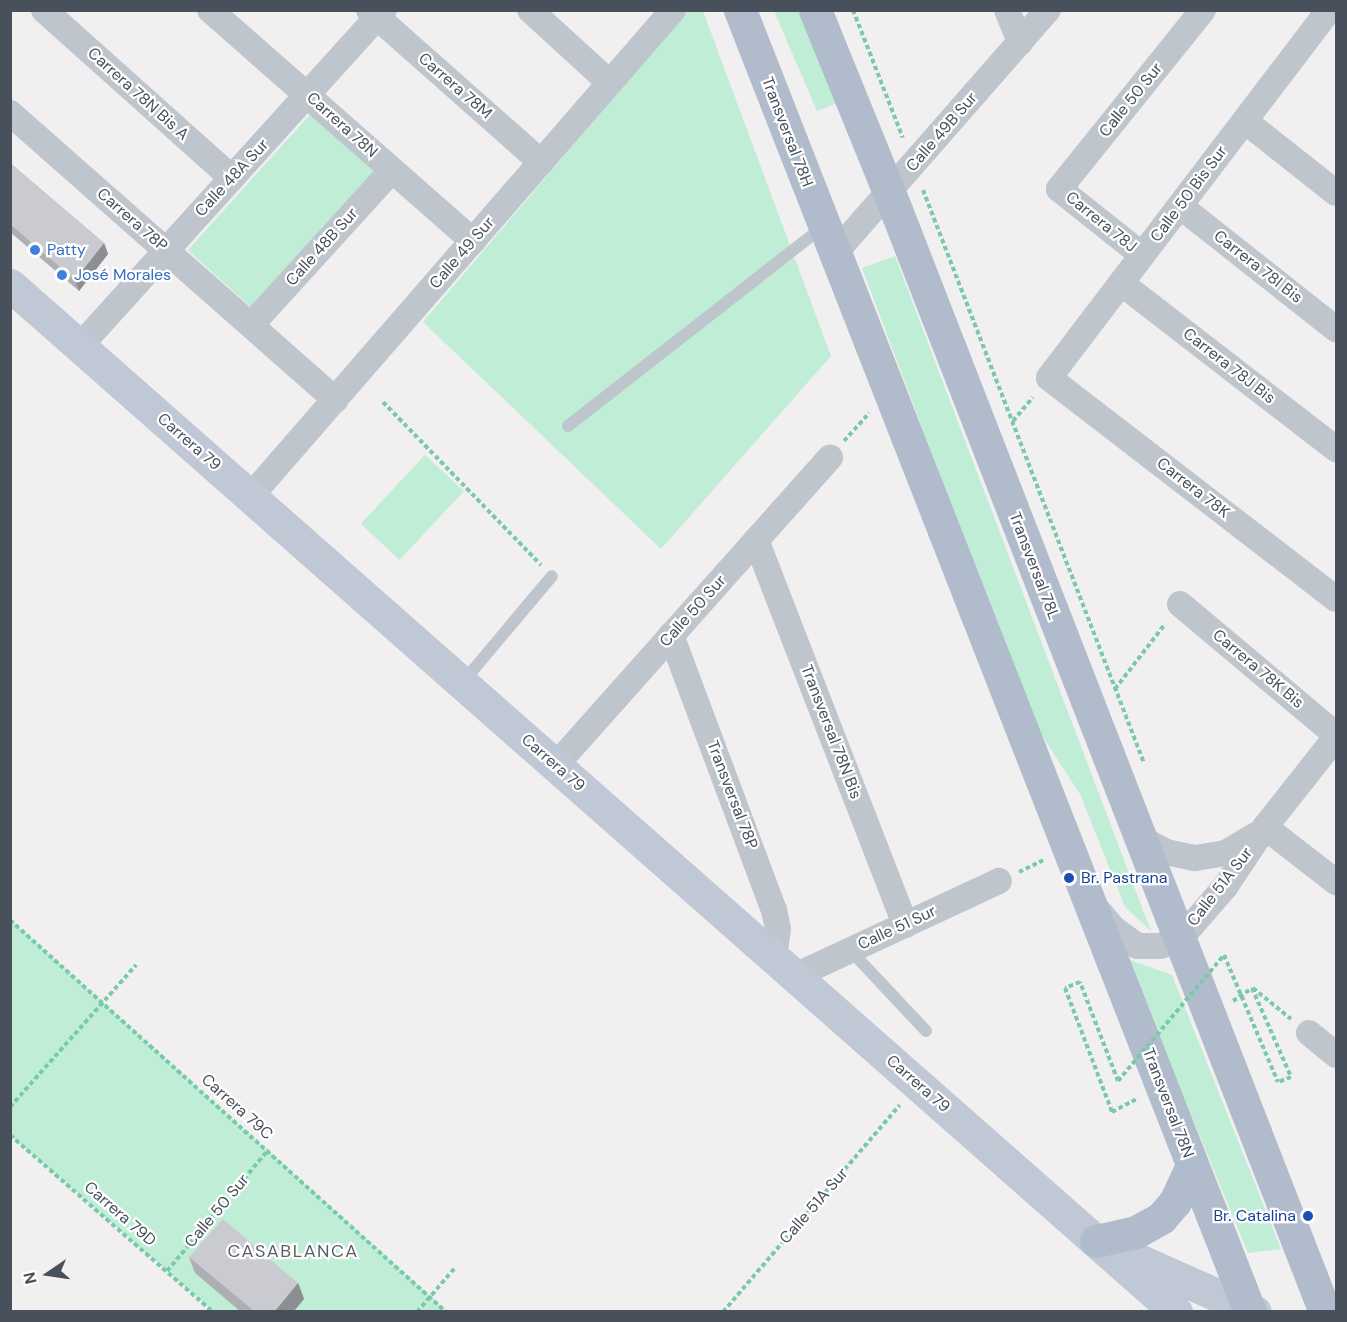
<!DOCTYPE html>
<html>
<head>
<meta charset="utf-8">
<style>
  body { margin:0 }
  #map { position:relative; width:1347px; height:1322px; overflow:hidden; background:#f1efef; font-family:"DM Sans",sans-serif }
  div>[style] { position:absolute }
  .green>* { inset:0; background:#bfedd6; transform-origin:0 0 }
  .path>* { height:4px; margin-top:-2px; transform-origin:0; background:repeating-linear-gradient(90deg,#79c9ab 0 4.5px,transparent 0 7.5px) }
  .lane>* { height:12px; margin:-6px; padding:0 6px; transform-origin:6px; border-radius:6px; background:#bec5cd }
  .street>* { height:26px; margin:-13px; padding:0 13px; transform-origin:13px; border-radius:13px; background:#bec5cd }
  .secondary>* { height:33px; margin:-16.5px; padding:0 16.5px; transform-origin:16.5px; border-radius:16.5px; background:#c1c8d5 }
  .primary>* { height:33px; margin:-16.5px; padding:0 16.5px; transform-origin:16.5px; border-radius:16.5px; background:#b0bbcc }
  .path-bridge>* { height:4px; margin-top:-2px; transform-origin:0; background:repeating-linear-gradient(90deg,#79c9ab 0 4.5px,transparent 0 7.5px) }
  .wall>* { inset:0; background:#adafb4 }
  .shaded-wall>* { inset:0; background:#8d8e92 }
  .building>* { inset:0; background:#c9cbd1 }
  .dots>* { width:16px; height:16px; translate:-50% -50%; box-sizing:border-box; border:3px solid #fff; border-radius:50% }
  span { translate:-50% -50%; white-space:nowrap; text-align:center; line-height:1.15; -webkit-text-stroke:4.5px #fff; paint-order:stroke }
  .street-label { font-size:16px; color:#48505c }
  .shop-label { font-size:16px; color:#366cbe }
  .left { translate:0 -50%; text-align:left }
  .transit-label { font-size:16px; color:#164399 }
  .right { translate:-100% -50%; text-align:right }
  .neighbourhood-label { font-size:18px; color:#5c5e64; letter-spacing:1.5px }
  .frame { position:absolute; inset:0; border:12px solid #48505c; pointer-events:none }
  .north { position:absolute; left:18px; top:1244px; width:60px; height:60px; -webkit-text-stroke:4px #fff; paint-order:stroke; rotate:257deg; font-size:16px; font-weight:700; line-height:24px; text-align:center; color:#48505c }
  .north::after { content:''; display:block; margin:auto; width:21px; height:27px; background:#48505c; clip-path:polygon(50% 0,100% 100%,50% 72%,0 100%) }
</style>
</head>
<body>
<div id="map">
  <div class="green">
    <i style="clip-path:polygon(687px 11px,703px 11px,831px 356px,661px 549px,423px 322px)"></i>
    <i style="clip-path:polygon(774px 11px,802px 11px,838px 103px,817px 111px)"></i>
    <i style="left:315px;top:109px;width:89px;height:190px;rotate:42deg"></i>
    <i style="clip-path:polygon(895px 256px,1151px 931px,1125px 907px,1080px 794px,1033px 722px,862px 268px)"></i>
    <i style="left:425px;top:455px;width:53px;height:94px;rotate:43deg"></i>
    <i style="clip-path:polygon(11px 920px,447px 1311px,213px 1311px,11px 1136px)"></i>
    <i style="clip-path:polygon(1127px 959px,1172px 975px,1281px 1249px,1248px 1253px)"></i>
  </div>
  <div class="path">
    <i style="left:853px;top:10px;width:137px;rotate:68.7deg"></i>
    <i style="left:923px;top:190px;width:614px;rotate:68.91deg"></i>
    <i style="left:383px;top:402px;width:227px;rotate:45.9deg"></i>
    <i style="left:1013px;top:421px;width:31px;rotate:-50deg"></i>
    <i style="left:844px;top:441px;width:38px;rotate:-48deg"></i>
    <i style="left:1115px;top:689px;width:82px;rotate:-52.4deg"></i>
    <i style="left:1019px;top:872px;width:28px;rotate:-26deg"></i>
    <i style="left:10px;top:920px;width:586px;rotate:41.96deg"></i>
    <i style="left:1252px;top:988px;width:97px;rotate:66.3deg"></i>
    <i style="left:1291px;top:1077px;width:14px;rotate:159deg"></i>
    <i style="left:1253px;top:988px;width:49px;rotate:39.2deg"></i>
    <i style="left:1233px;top:1001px;width:23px;rotate:-34deg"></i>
    <i style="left:1118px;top:1081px;width:106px;rotate:-111deg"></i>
    <i style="left:1080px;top:982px;width:16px;rotate:158deg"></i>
    <i style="left:1065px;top:988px;width:133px;rotate:69.2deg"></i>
    <i style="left:1112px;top:1112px;width:30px;rotate:-28deg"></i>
    <i style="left:10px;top:1107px;width:190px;rotate:-48.4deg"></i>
    <i style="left:10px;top:1135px;width:269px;rotate:41.1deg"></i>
    <i style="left:167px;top:1271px;width:158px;rotate:-50.1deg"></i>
    <i style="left:417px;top:1312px;width:57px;rotate:-49.3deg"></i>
    <i style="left:723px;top:1312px;width:272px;rotate:-49.5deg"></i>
  </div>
  <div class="lane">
    <i style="left:568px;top:426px;width:323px;rotate:-38deg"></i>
    <i style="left:463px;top:682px;width:138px;rotate:-50deg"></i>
    <i style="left:850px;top:950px;width:111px;rotate:46.8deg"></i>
  </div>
  <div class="street">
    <i style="left:44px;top:10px;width:252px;rotate:41.8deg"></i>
    <i style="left:210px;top:10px;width:350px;rotate:41.3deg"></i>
    <i style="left:369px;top:10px;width:230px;rotate:41.5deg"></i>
    <i style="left:530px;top:10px;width:108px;rotate:42.4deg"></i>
    <i style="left:1007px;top:10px;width:35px;rotate:68deg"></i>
    <i style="left:1329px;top:10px;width:462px;rotate:127.3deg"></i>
    <i style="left:1049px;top:378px;width:362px;rotate:37.6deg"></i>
    <i style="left:10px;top:113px;width:434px;rotate:41.4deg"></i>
    <i style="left:1245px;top:121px;width:116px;rotate:38.4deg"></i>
    <i style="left:1180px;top:206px;width:199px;rotate:38.3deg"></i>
    <i style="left:835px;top:253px;width:323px;rotate:-48.8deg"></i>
    <i style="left:1142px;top:255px;width:106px;rotate:-141.5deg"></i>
    <i style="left:1059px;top:189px;width:230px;rotate:-51.2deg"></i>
    <i style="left:1121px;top:283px;width:272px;rotate:37.7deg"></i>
    <i style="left:252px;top:324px;width:208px;rotate:-47.7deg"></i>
    <i style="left:80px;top:346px;width:453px;rotate:-47.9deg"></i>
    <i style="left:250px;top:497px;width:645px;rotate:-49.02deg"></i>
    <i style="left:756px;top:540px;width:413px;rotate:68.8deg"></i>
    <i style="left:1180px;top:604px;width:204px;rotate:40deg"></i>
    <i style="left:671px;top:635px;width:294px;rotate:69.5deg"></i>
    <i style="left:774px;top:910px;width:19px;rotate:78deg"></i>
    <i style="left:778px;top:929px;width:28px;rotate:98deg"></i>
    <i style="left:556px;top:765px;width:412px;rotate:-48.3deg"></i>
    <i style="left:1265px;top:827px;width:90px;rotate:37.8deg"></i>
    <i style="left:1140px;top:838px;width:30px;rotate:28deg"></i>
    <i style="left:1166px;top:852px;width:30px;rotate:12deg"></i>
    <i style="left:1195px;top:858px;width:31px;rotate:-9deg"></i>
    <i style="left:1226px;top:853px;width:35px;rotate:-31deg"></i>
    <i style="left:1097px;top:909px;width:26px;rotate:50deg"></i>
    <i style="left:1114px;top:929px;width:29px;rotate:36deg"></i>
    <i style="left:1137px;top:946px;width:23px"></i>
    <i style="left:1160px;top:946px;width:21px;rotate:-19deg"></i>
    <i style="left:1180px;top:939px;width:69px;rotate:-49.1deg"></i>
    <i style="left:1225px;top:887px;width:72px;rotate:-56.3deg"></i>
    <i style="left:1265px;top:827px;width:115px;rotate:-51.7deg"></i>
    <i style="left:795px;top:976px;width:225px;rotate:-25deg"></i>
    <i style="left:1309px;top:1033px;width:35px;rotate:39deg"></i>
  </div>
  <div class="secondary">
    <i style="left:10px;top:285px;width:1554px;rotate:41.37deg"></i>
    <i style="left:1125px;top:1254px;width:142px;rotate:24deg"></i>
  </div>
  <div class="primary">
    <i style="left:740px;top:10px;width:1398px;rotate:68.61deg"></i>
    <i style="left:815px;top:10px;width:196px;rotate:67.9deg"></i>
    <i style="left:889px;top:192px;width:1202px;rotate:68.73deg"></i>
    <i style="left:1096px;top:1241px;width:41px;rotate:-12.7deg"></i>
    <i style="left:1136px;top:1232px;width:29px;rotate:-29deg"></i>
    <i style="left:1161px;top:1218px;width:21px;rotate:-49deg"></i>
    <i style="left:1175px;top:1202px;width:40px;rotate:-65deg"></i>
  </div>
  <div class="path-bridge">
    <i style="left:1118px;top:1081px;width:165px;rotate:-49.9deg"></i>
    <i style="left:1224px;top:955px;width:138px;rotate:67deg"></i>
  </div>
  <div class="wall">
    <i style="clip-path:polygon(10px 163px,104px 243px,108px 254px,79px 291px,10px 232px)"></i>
    <i style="clip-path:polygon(189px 1257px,298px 1283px,304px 1299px,294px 1311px,240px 1311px,195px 1273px)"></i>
  </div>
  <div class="shaded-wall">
    <i style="clip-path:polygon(104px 243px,108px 254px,79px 291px,75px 280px)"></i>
    <i style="clip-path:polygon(298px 1283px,304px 1299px,294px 1311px,275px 1311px)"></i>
  </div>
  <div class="building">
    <i style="clip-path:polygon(10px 163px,104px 243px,75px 280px,10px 224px)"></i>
    <i style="clip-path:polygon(223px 1219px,298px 1283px,275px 1311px,254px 1311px,189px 1257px)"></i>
  </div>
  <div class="dots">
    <i style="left:35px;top:250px;background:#3f7fe0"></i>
    <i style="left:62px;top:275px;background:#3f7fe0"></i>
    <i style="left:1069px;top:878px;background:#1a4fb4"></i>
    <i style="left:1308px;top:1216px;background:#1a4fb4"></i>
  </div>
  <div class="street-label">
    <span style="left:455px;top:86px;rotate:41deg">Carrera 78M</span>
    <span style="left:138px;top:94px;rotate:42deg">Carrera 78N Bis A</span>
    <span style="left:1131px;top:100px;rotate:-51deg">Calle 50 Sur</span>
    <span style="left:342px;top:125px;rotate:42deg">Carrera 78N</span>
    <span style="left:787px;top:132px;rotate:69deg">Transversal 78H</span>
    <span style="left:942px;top:132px;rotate:-49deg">Calle 49B Sur</span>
    <span style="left:232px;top:178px;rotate:-47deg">Calle 48A Sur</span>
    <span style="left:1189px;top:194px;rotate:-53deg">Calle 50 Bis Sur</span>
    <span style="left:132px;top:220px;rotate:41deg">Carrera 78P</span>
    <span style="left:1101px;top:222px;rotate:39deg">Carrera 78J</span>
    <span style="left:322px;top:247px;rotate:-48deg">Calle 48B Sur</span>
    <span style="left:462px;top:253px;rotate:-49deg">Calle 49 Sur</span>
    <span style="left:1258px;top:267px;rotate:38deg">Carrera 78I Bis</span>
    <span style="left:1229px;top:366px;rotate:38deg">Carrera 78J Bis</span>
    <span style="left:189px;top:442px;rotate:41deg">Carrera 79</span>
    <span style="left:1193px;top:488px;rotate:38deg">Carrera 78K</span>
    <span style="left:1034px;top:566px;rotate:69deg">Transversal 78L</span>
    <span style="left:693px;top:611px;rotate:-48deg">Calle 50 Sur</span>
    <span style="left:1258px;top:669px;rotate:40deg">Carrera 78K Bis</span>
    <span style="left:831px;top:732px;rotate:69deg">Transversal 78N Bis</span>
    <span style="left:553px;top:763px;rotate:41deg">Carrera 79</span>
    <span style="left:732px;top:795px;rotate:69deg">Transversal 78P</span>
    <span style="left:1220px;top:887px;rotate:-52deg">Calle 51A Sur</span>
    <span style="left:897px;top:928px;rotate:-25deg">Calle 51 Sur</span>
    <span style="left:918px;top:1084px;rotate:41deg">Carrera 79</span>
    <span style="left:1168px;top:1103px;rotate:69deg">Transversal 78N</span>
    <span style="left:237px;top:1107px;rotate:42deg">Carrera 79C</span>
    <span style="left:814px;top:1206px;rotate:-49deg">Calle 51A Sur</span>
    <span style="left:217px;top:1211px;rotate:-50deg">Calle 50 Sur</span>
    <span style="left:120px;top:1214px;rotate:41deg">Carrera 79D</span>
  </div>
  <div class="shop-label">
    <span class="left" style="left:47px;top:250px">Patty</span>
    <span class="left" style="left:74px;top:275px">José Morales</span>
  </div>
  <div class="transit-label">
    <span class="left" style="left:1081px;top:878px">Br. Pastrana</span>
    <span class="right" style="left:1296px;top:1216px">Br. Catalina</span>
  </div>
  <div class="neighbourhood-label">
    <span style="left:293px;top:1251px">CASABLANCA</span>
  </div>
  <div class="frame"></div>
  <div class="north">N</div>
</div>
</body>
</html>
